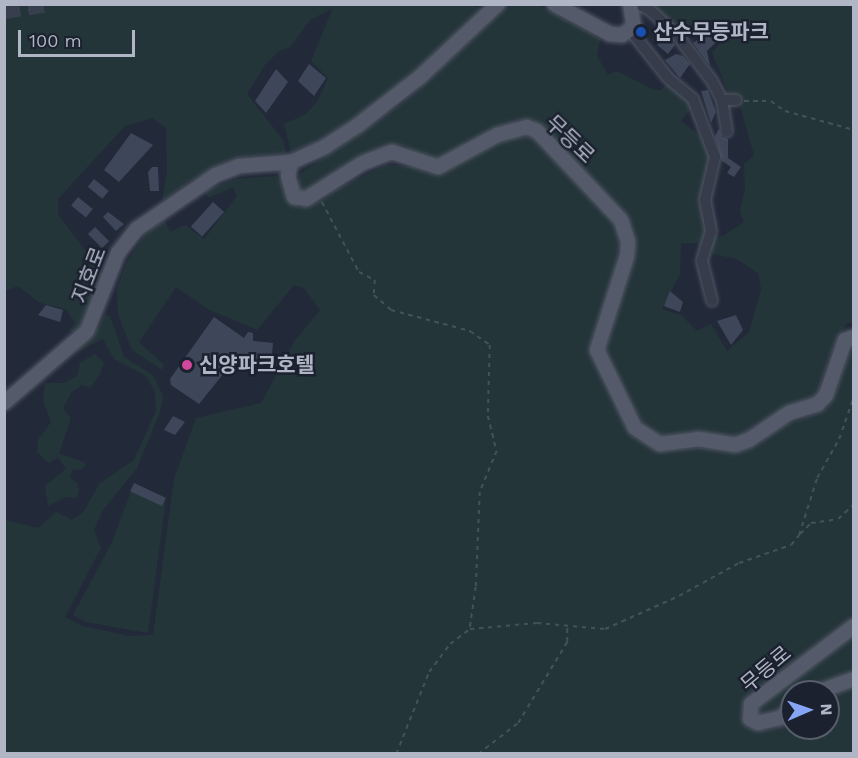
<!DOCTYPE html>
<html>
<head>
<meta charset="utf-8">
<style>
  body { margin:0 }
  #map { position:relative; width:858px; height:758px; overflow:hidden; background:#222939; font-family:"Work Sans","Noto Sans KR",sans-serif }
  div>[style] { position:absolute }
  .green>* { inset:0; background:#24353a }
  .building>* { inset:0; background:#3e4759; transform-origin:0 0 }
  .highway-tunnel>* { height:16px; margin-top:-8px; transform-origin:0; background:repeating-linear-gradient(90deg,#373e4e 0 16px,transparent 0 24px) }
  .path>* { height:1.5px; margin-top:-0.75px; transform-origin:0; background:repeating-linear-gradient(90deg,#425258 0 4.5px,transparent 0 9px) }
  .roads { filter:drop-shadow(0 0 2px #515664) drop-shadow(0 0 2px #515664) }
  .minor>* { height:10px; margin:-5px; padding:0 5px; transform-origin:5px; border-radius:5px; background:#363c4a }
  .major>* { height:14px; margin:-7px; padding:0 7px; transform-origin:7px; border-radius:7px; background:#545a6a }
  .dots>* { width:16px; height:16px; translate:-50% -50%; box-sizing:border-box; border:3px solid #1b212e; border-radius:50% }
  span { translate:-50% -50%; white-space:nowrap; text-align:center; line-height:1.15; -webkit-text-stroke:5px #1b212e; paint-order:stroke }
  .poi-label { font-size:21px; color:#b1b6c6; font-weight:700 }
  .left { translate:0 -50%; text-align:left }
  .street-label { font-size:21px; color:#b1b6c6 }
  .frame { position:absolute; inset:0; border:6px solid #b1b6c6; pointer-events:none }
  .north { position:absolute; left:780px; top:680px; width:60px; height:60px; box-sizing:border-box; background:#1b212e; border:2px solid #575d6b; border-radius:50%; rotate:88deg; font-size:16px; font-weight:700; line-height:24px; text-align:center; color:#b1b6c6 }
  .north::after { content:''; display:block; margin:auto; width:21px; height:27px; background:#87a5f5; clip-path:polygon(50% 0,100% 100%,50% 72%,0 100%) }
  .scale { position:absolute; left:18px; top:30px; width:117px; height:27px; box-sizing:border-box; border:3px solid #b1b6c6; border-top:0; padding-left:8px; font-size:18px; line-height:21px; white-space:nowrap; color:#b1b6c6; -webkit-text-stroke:4px #1b212e; paint-order:stroke }
</style>
</head>
<body>
<div id="map">
  <div class="green">
    <i style="clip-path:polygon(465px 4px,485px 9px,433px 61px,350px 124px,317px 143px,291px 152px,284px 124px,306px 114px,317px 102px,328px 78px,311px 61px,333px 8px,310px 20px,290px 47px,279px 51px,265px 65px,247px 94px,283px 140px,286px 153px,241px 157px,191px 181px,162px 201px,167px 171px,166px 128px,152px 118px,125px 126px,58px 199px,58px 215px,103px 273px,82px 325px,73px 333px,69px 330px,75px 323px,66px 309px,40px 303px,18px 286px,5px 291px,5px 5px)"></i>
    <i style="clip-path:polygon(503px 5px,539px 5px,600px 39px,597px 56px,608px 75px,617px 71px,654px 90px,661px 90px,668px 83px,690px 100px,693px 106px,681px 121px,702px 137px,712px 158px,706px 239px,700px 254px,698px 243px,681px 243px,680px 274px,662px 309px,681px 315px,697px 331px,711px 324px,727px 351px,749px 332px,761px 290px,759px 274px,737px 259px,713px 254px,710px 245px,712px 238px,723px 236px,744px 222px,740px 211px,745px 189px,744px 164px,754px 155px,739px 102px,729px 94px,712px 53px,721px 42px,702px 22px,684px 39px,654px 5px,853px 5px,853px 323px,847px 323px,829px 358px,818px 393px,809px 401px,780px 411px,737px 439px,669px 438px,648px 431px,615px 378px,604px 350px,635px 254px,633px 235px,625px 215px,533px 120px,519px 121px,481px 136px,430px 163px,404px 145px,378px 152px,329px 176px,302px 196px,297px 189px,300px 174px,404px 102px,471px 40px)"></i>
    <i style="clip-path:polygon(507px 137px,531px 137px,617px 224px,620px 238px,616px 266px,611px 294px,592px 338px,593px 356px,632px 436px,659px 450px,758px 445px,776px 429px,827px 409px,849px 353px,853px 351px,853px 620px,773px 678px,743px 707px,743px 721px,749px 728px,770px 730px,792px 718px,792px 728px,828px 728px,828px 694px,853px 684px,853px 753px,5px 754px,5px 520px,38px 528px,56px 512px,72px 520px,84px 511px,99px 484px,134px 460px,156px 411px,155px 392px,146px 376px,114px 359px,103px 339px,75px 353px,81px 344px,95px 335px,105px 314px,110px 316px,124px 357px,153px 375px,163px 396px,160px 412px,137px 468px,103px 510px,94px 530px,101px 548px,65px 617px,83px 626px,129px 636px,153px 635px,174px 479px,196px 418px,261px 403px,294px 342px,320px 310px,304px 288px,294px 285px,257px 330px,208px 309px,176px 287px,139px 342px,164px 365px,162px 370px,132px 350px,118px 315px,117px 289px,126px 264px,144px 236px,164px 219px,170px 232px,185px 225px,204px 239px,237px 196px,233px 187px,209px 198px,203px 191px,237px 179px,276px 176px,299px 208px,324px 199px,337px 189px,386px 165px,444px 169px)"></i>
    <i style="clip-path:polygon(95px 354px,104px 363px,100px 374px,90px 388px,82px 385px,71px 393px,63px 409px,71px 418px,59px 453px,86px 463px,83px 469px,72px 470px,70px 477px,78px 484px,79px 491px,76px 498px,65px 497px,48px 506px,45px 486px,66px 469px,58px 457px,49px 463px,37px 452px,38px 440px,51px 422px,43px 400px,45px 383px,64px 383px,77px 376px,80px 363px)"></i>
    <i style="clip-path:polygon(134px 483px,166px 498px,148px 633px,86px 622px,73px 615px,112px 542px)"></i>
    <i style="clip-path:polygon(853px 632px,853px 673px,811px 692px,792px 692px,792px 704px,779px 715px,755px 718px,760px 703px)"></i>
  </div>
  <div class="building">
    <i style="clip-path:polygon(700px 27px,717px 41px,707px 51px,710px 66px,693px 43px,701px 38px,695px 31px)"></i>
    <i style="clip-path:polygon(665px 34px,675px 45px,668px 54px,657px 45px)"></i>
    <i style="clip-path:polygon(676px 54px,683px 56px,690px 64px,680px 78px,665px 60px)"></i>
    <i style="clip-path:polygon(309px 64px,326px 78px,314px 96px,298px 81px)"></i>
    <i style="clip-path:polygon(276px 69px,288px 82px,266px 113px,255px 101px)"></i>
    <i style="clip-path:polygon(708px 90px,716px 112px,711px 123px,701px 91px)"></i>
    <i style="clip-path:polygon(719px 129px,722px 137px,728px 139px,728px 158px,741px 167px,734px 177px,727px 173px,731px 167px,722px 161px,715px 136px)"></i>
    <i style="clip-path:polygon(131px 133px,153px 145px,119px 182px,104px 170px)"></i>
    <i style="clip-path:polygon(152px 167px,158px 167px,159px 191px,150px 191px,148px 172px)"></i>
    <i style="left:94px;top:179px;width:19px;height:10px;rotate:39deg"></i>
    <i style="left:78px;top:197px;width:19px;height:11px;rotate:39deg"></i>
    <i style="left:213px;top:202px;width:15px;height:33px;rotate:42deg"></i>
    <i style="clip-path:polygon(108px 212px,124px 224px,116px 231px,103px 217px)"></i>
    <i style="left:95px;top:227px;width:20px;height:10px;rotate:45deg"></i>
    <i style="clip-path:polygon(670px 291px,683px 302px,680px 312px,664px 306px)"></i>
    <i style="clip-path:polygon(46px 305px,63px 310px,60px 322px,38px 315px)"></i>
    <i style="clip-path:polygon(736px 315px,743px 330px,731px 345px,717px 321px)"></i>
    <i style="clip-path:polygon(214px 317px,244px 338px,248px 332px,253px 333px,253px 341px,273px 343px,271px 367px,232px 363px,199px 404px,171px 385px,170px 379px)"></i>
    <i style="clip-path:polygon(173px 416px,185px 422px,175px 435px,164px 430px)"></i>
    <i style="left:134px;top:483px;width:35px;height:9px;rotate:25deg"></i>
  </div>
  <div class="highway-tunnel">
    <i style="left:4px;top:11px;width:46px;rotate:-8.8deg"></i>
  </div>
  <div class="path">
    <i style="left:744px;top:101px;width:27px"></i>
    <i style="left:771px;top:101px;width:17px;rotate:36deg"></i>
    <i style="left:785px;top:111px;width:68px;rotate:15.3deg"></i>
    <i style="left:854px;top:127px;width:12px;rotate:90deg"></i>
    <i style="left:322px;top:202px;width:79px;rotate:62.1deg"></i>
    <i style="left:359px;top:272px;width:18px;rotate:27deg"></i>
    <i style="left:375px;top:280px;width:15px;rotate:94deg"></i>
    <i style="left:374px;top:295px;width:23px;rotate:41deg"></i>
    <i style="left:391px;top:310px;width:82px;rotate:14.9deg"></i>
    <i style="left:470px;top:331px;width:24px;rotate:35deg"></i>
    <i style="left:490px;top:345px;width:71px;rotate:91.6deg"></i>
    <i style="left:488px;top:416px;width:36px;rotate:76deg"></i>
    <i style="left:497px;top:451px;width:44px;rotate:112.5deg"></i>
    <i style="left:480px;top:492px;width:95px;rotate:92.4deg"></i>
    <i style="left:476px;top:587px;width:41px;rotate:98.3deg"></i>
    <i style="left:800px;top:534px;width:16px;rotate:-45deg"></i>
    <i style="left:811px;top:523px;width:27px;rotate:-8deg"></i>
    <i style="left:838px;top:519px;width:22px;rotate:-43deg"></i>
    <i style="left:396px;top:754px;width:88px;rotate:-68.1deg"></i>
    <i style="left:429px;top:672px;width:35px;rotate:-53deg"></i>
    <i style="left:450px;top:644px;width:25px;rotate:-37deg"></i>
    <i style="left:470px;top:629px;width:67px;rotate:-5.1deg"></i>
    <i style="left:537px;top:623px;width:68px;rotate:5deg"></i>
    <i style="left:605px;top:629px;width:81px;rotate:-24deg"></i>
    <i style="left:679px;top:596px;width:68px;rotate:-28.8deg"></i>
    <i style="left:739px;top:563px;width:55px;rotate:-19.1deg"></i>
    <i style="left:791px;top:545px;width:13px;rotate:-51deg"></i>
    <i style="left:799px;top:535px;width:60px;rotate:-72.5deg"></i>
    <i style="left:817px;top:478px;width:45px;rotate:-60.6deg"></i>
    <i style="left:839px;top:439px;width:46px;rotate:-70.8deg"></i>
    <i style="left:478px;top:754px;width:51px;rotate:-37.8deg"></i>
    <i style="left:518px;top:723px;width:95px;rotate:-58.8deg"></i>
    <i style="left:567px;top:642px;width:16px;rotate:-90deg"></i>
  </div>
  <div class="roads">
    <div class="minor">
      <i style="left:638px;top:4px;width:13px;rotate:27deg"></i>
      <i style="left:650px;top:10px;width:37px;rotate:43deg"></i>
      <i style="left:677px;top:35px;width:58px;rotate:52.7deg"></i>
      <i style="left:712px;top:81px;width:21px;rotate:62deg"></i>
      <i style="left:722px;top:100px;width:32px;rotate:81deg"></i>
      <i style="left:631px;top:31px;width:60px;rotate:51.8deg"></i>
      <i style="left:668px;top:78px;width:33px;rotate:40deg"></i>
      <i style="left:693px;top:99px;width:62px;rotate:69.2deg"></i>
      <i style="left:715px;top:157px;width:44px;rotate:103.1deg"></i>
      <i style="left:705px;top:200px;width:32px;rotate:79deg"></i>
      <i style="left:711px;top:231px;width:31px;rotate:107deg"></i>
      <i style="left:702px;top:261px;width:41px;rotate:76deg"></i>
      <i style="left:722px;top:100px;width:14px"></i>
    </div>
    <div class="major">
      <i style="left:498px;top:4px;width:107px;rotate:136.9deg"></i>
      <i style="left:420px;top:77px;width:80px;rotate:142.1deg"></i>
      <i style="left:357px;top:126px;width:38px;rotate:147deg"></i>
      <i style="left:325px;top:147px;width:37px;rotate:156deg"></i>
      <i style="left:291px;top:162px;width:14px;rotate:102deg"></i>
      <i style="left:288px;top:176px;width:22px;rotate:74deg"></i>
      <i style="left:294px;top:197px;width:12px;rotate:9deg"></i>
      <i style="left:306px;top:199px;width:67px;rotate:-32.3deg"></i>
      <i style="left:363px;top:163px;width:31px;rotate:-21deg"></i>
      <i style="left:392px;top:152px;width:48px;rotate:18.1deg"></i>
      <i style="left:438px;top:167px;width:67px;rotate:-28.5deg"></i>
      <i style="left:497px;top:135px;width:31px;rotate:-15deg"></i>
      <i style="left:527px;top:127px;width:11px;rotate:22deg"></i>
      <i style="left:537px;top:131px;width:122px;rotate:46.7deg"></i>
      <i style="left:621px;top:220px;width:23px;rotate:72deg"></i>
      <i style="left:628px;top:242px;width:14px;rotate:94deg"></i>
      <i style="left:627px;top:256px;width:99px;rotate:107.7deg"></i>
      <i style="left:597px;top:350px;width:87px;rotate:64deg"></i>
      <i style="left:635px;top:428px;width:30px;rotate:33deg"></i>
      <i style="left:660px;top:444px;width:38px;rotate:-7deg"></i>
      <i style="left:698px;top:439px;width:37px;rotate:9deg"></i>
      <i style="left:735px;top:445px;width:15px;rotate:-20deg"></i>
      <i style="left:749px;top:440px;width:48px;rotate:-34deg"></i>
      <i style="left:789px;top:413px;width:30px;rotate:-17deg"></i>
      <i style="left:818px;top:404px;width:12px;rotate:-48deg"></i>
      <i style="left:826px;top:395px;width:58px;rotate:-70.9deg"></i>
      <i style="left:845px;top:340px;width:9px;rotate:-18deg"></i>
      <i style="left:554px;top:4px;width:64px;rotate:28.2deg"></i>
      <i style="left:610px;top:34px;width:12px;rotate:5deg"></i>
      <i style="left:622px;top:35px;width:14px;rotate:-34deg"></i>
      <i style="left:634px;top:27px;width:23px;rotate:-100deg"></i>
      <i style="left:4px;top:403px;width:110px;rotate:-40.9deg"></i>
      <i style="left:87px;top:331px;width:84px;rotate:-68.3deg"></i>
      <i style="left:118px;top:253px;width:31px;rotate:-52deg"></i>
      <i style="left:137px;top:229px;width:96px;rotate:-34.4deg"></i>
      <i style="left:216px;top:175px;width:25px;rotate:-21deg"></i>
      <i style="left:239px;top:166px;width:52px;rotate:-4.4deg"></i>
      <i style="left:818px;top:692px;width:38px;rotate:-20deg"></i>
      <i style="left:792px;top:708px;width:16px;rotate:140deg"></i>
      <i style="left:780px;top:718px;width:23px;rotate:167deg"></i>
      <i style="left:758px;top:723px;width:9px;rotate:-153deg"></i>
      <i style="left:750px;top:719px;width:15px;rotate:-86deg"></i>
      <i style="left:751px;top:704px;width:129px;rotate:-37.1deg"></i>
    </div>
  </div>
  <div class="dots">
    <i style="left:641px;top:32px;background:#1a4fb4"></i>
    <i style="left:187px;top:365px;background:#d1479c"></i>
  </div>
  <div class="poi-label">
    <span class="left" style="left:653px;top:32px">산수무등파크</span>
    <span class="left" style="left:199px;top:365px">신양파크호텔</span>
  </div>
  <div class="street-label">
    <span style="left:570px;top:139px;rotate:44deg">무등로</span>
    <span style="left:89px;top:275px;rotate:-69deg">지호로</span>
    <span style="left:766px;top:669px;rotate:-40deg">무등로</span>
  </div>
  <div class="frame"></div>
  <div class="north">N</div>
  <div class="scale">100 m</div>
</div>
</body>
</html>
